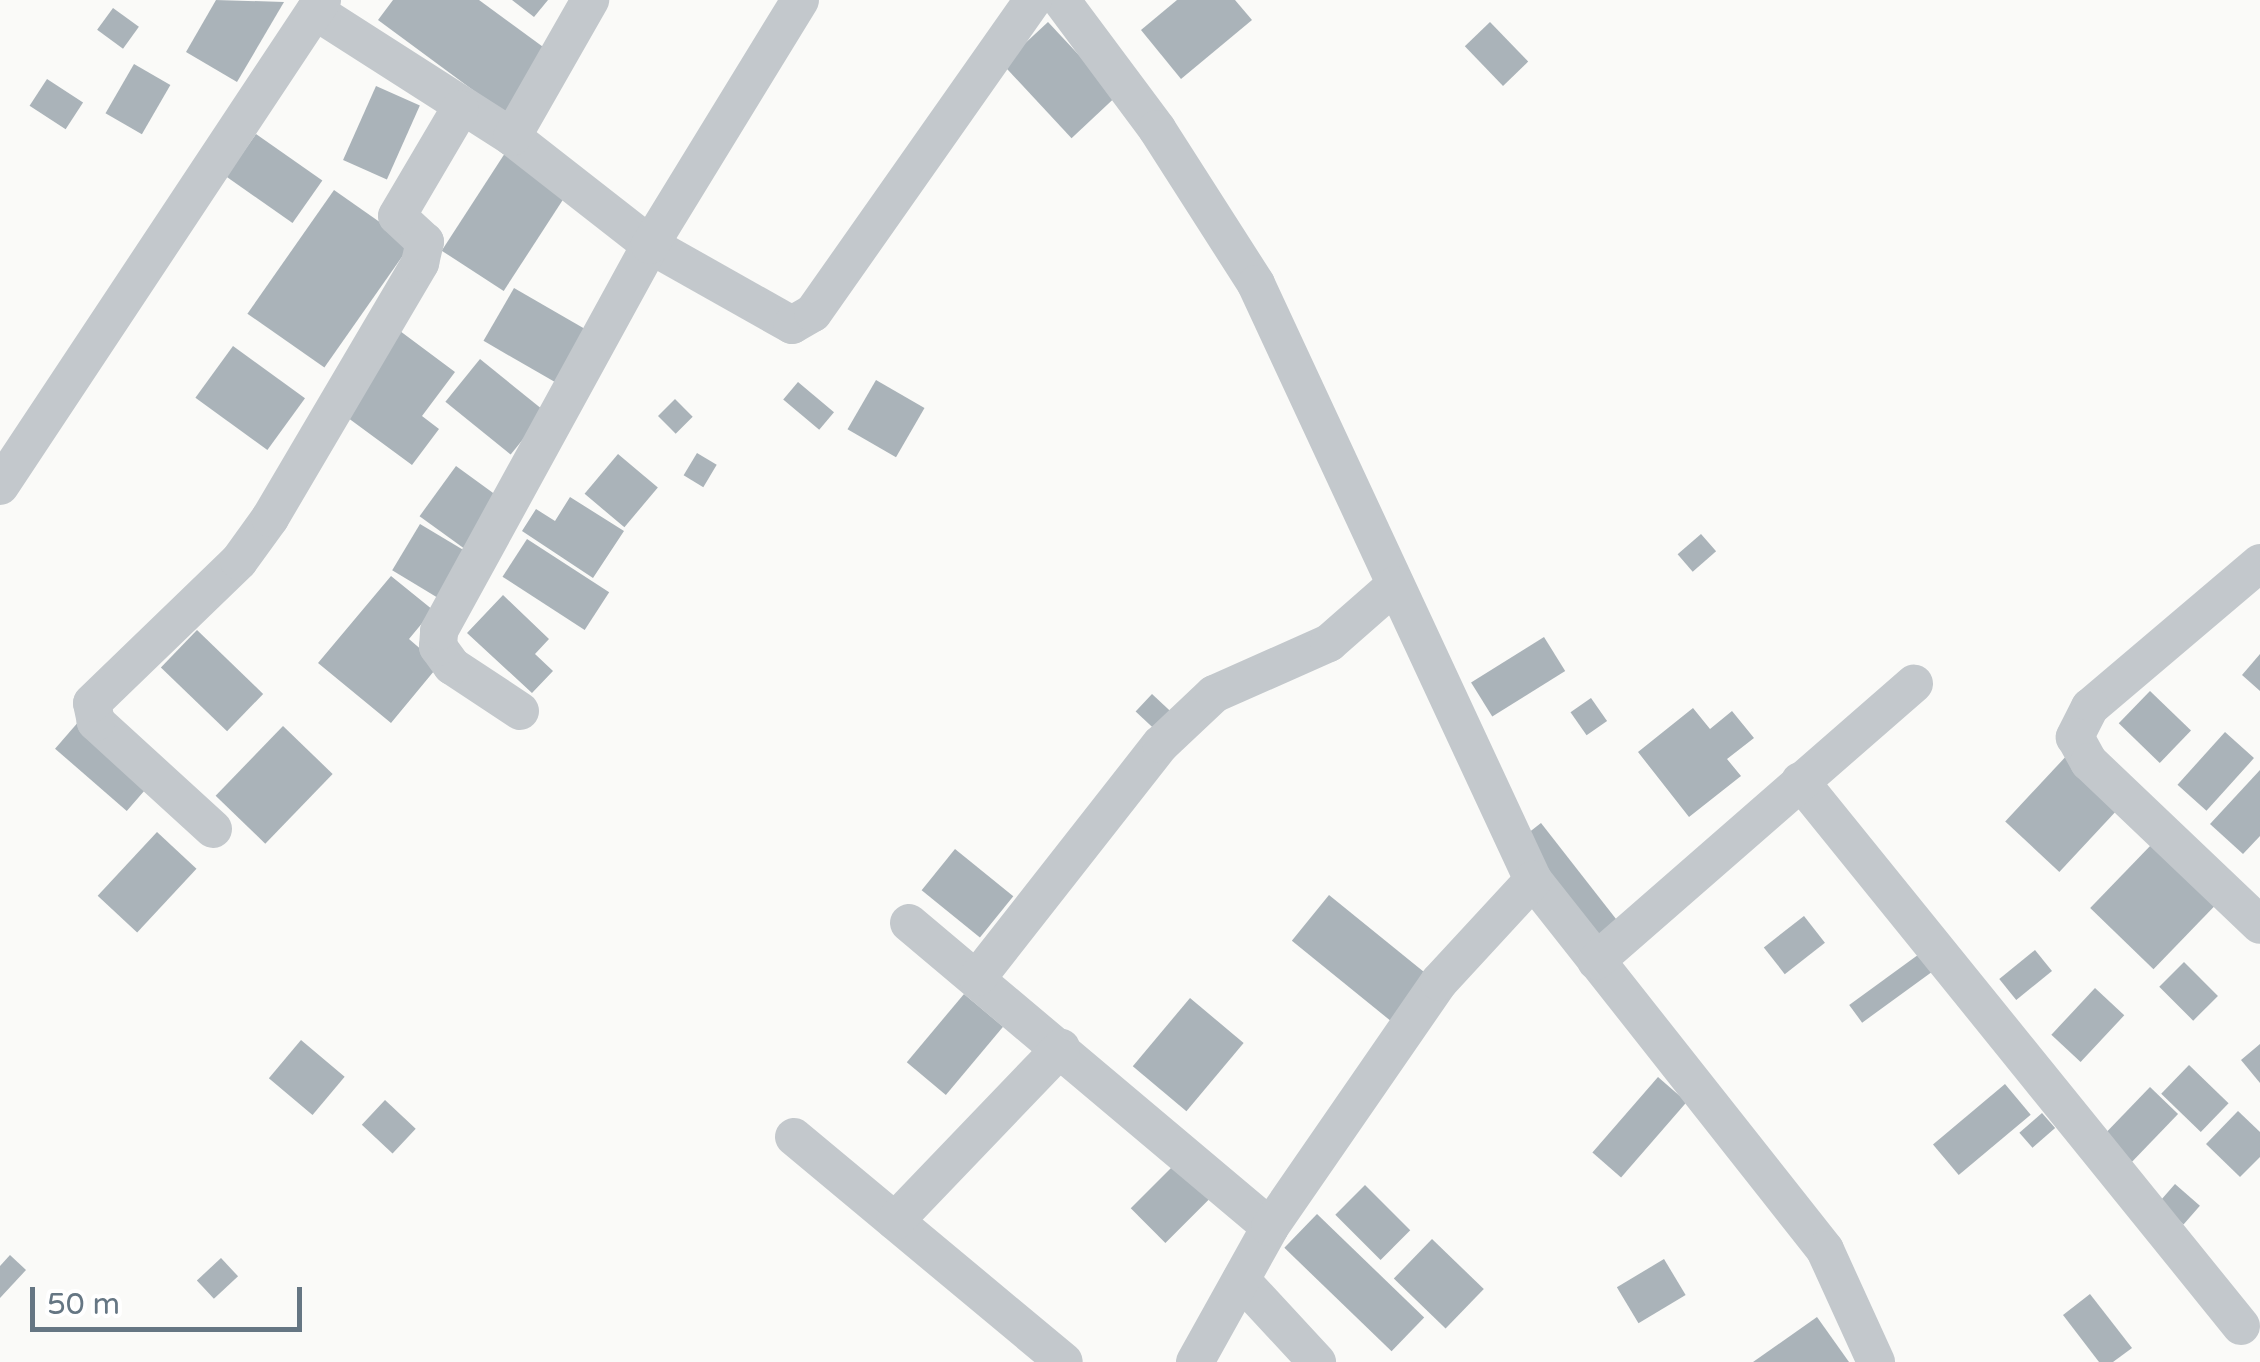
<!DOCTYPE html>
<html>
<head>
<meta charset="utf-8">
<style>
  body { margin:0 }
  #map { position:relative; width:2260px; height:1362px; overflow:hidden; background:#fafaf8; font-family:"Varela Round",sans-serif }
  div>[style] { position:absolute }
  .building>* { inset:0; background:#aab3b9; transform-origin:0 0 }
  .minor>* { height:38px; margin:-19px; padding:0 19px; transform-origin:19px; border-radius:19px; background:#c3c8cc }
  span { translate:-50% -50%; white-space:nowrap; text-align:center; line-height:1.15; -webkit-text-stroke:10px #fff; paint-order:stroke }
  .scale { position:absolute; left:30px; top:1287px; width:272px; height:45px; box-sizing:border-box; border:5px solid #657683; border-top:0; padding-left:12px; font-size:30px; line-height:35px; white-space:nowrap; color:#657683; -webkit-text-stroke:8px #fff; paint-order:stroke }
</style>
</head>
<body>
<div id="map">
  <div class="building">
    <i style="clip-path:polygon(216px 0,284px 2px,237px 82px,186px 52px)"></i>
    <i style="clip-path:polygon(393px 0,479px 0,550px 52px,504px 113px,378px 20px)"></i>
    <i style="clip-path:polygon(512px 0,548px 0,534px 17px)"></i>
    <i style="clip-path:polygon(1177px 0,1235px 0,1252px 20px,1181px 79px,1141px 30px)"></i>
    <i style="left:113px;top:8px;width:32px;height:27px;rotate:36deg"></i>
    <i style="left:1048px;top:22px;width:101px;height:62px;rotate:47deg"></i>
    <i style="left:1490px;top:22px;width:55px;height:35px;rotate:46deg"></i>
    <i style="left:134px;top:64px;width:42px;height:57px;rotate:30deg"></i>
    <i style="left:47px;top:79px;width:43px;height:32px;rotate:33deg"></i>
    <i style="left:376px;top:86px;width:48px;height:81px;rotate:24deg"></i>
    <i style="left:256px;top:134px;width:81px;height:52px;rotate:35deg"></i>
    <i style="left:507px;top:150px;width:74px;height:120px;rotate:33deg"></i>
    <i style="left:334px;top:190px;width:94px;height:151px;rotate:35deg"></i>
    <i style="left:514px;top:288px;width:86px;height:61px;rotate:30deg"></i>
    <i style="clip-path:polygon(400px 331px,455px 372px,422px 416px,439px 429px,412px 465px,340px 412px)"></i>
    <i style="left:233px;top:346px;width:89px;height:64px;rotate:36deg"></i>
    <i style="left:480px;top:359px;width:84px;height:55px;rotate:39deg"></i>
    <i style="left:876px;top:380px;width:56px;height:57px;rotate:30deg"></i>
    <i style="left:798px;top:382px;width:47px;height:23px;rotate:40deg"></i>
    <i style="left:675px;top:399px;width:25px;height:24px;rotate:45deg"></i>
    <i style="left:697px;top:453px;width:23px;height:26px;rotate:31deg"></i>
    <i style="left:618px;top:454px;width:52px;height:52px;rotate:40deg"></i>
    <i style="left:456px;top:466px;width:62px;height:62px;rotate:36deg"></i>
    <i style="clip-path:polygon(570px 497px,624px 531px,593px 578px,522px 531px,536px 509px,555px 521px)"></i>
    <i style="left:420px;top:524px;width:56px;height:54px;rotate:31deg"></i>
    <i style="left:1701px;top:534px;width:23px;height:31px;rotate:49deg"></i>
    <i style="left:527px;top:539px;width:98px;height:45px;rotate:33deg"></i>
    <i style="clip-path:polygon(391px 576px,433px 610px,409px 639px,439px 665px,391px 723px,318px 663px)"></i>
    <i style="clip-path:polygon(503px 595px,549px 639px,535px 654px,553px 671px,532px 693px,467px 633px)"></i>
    <i style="left:197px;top:630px;width:92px;height:52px;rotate:44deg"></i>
    <i style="left:1544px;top:637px;width:40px;height:86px;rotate:58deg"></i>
    <i style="clip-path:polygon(2260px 654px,2260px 691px,2242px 675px)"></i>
    <i style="left:2150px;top:691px;width:57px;height:45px;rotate:44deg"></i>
    <i style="left:1152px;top:694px;width:26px;height:24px;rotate:43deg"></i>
    <i style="left:1591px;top:698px;width:28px;height:25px;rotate:55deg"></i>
    <i style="clip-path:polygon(1693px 708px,1710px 729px,1732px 711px,1754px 738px,1727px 759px,1741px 776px,1689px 817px,1638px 752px)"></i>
    <i style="left:80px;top:720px;width:95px;height:38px;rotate:41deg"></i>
    <i style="left:283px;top:726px;width:69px;height:97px;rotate:44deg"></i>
    <i style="left:2225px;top:732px;width:39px;height:71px;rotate:42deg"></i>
    <i style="left:2070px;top:752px;width:74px;height:95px;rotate:43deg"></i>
    <i style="clip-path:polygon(2260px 770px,2260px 836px,2243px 854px,2210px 824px)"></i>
    <i style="left:1541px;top:823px;width:133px;height:25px;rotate:52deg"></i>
    <i style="left:157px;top:832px;width:54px;height:87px;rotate:43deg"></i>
    <i style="left:2152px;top:844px;width:88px;height:89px;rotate:44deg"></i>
    <i style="left:955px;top:849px;width:75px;height:53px;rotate:39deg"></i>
    <i style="left:1329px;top:895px;width:127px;height:59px;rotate:39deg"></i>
    <i style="left:1804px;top:916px;width:34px;height:51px;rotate:52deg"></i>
    <i style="left:2035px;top:950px;width:27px;height:46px;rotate:51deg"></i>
    <i style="left:1922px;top:952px;width:22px;height:90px;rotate:54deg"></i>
    <i style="left:2184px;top:962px;width:48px;height:35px;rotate:45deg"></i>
    <i style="left:2095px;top:988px;width:40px;height:64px;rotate:43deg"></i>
    <i style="left:964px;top:994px;width:51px;height:89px;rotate:40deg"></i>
    <i style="left:1190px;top:998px;width:70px;height:89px;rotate:40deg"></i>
    <i style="left:301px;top:1040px;width:57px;height:50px;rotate:40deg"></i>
    <i style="clip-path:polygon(2260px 1044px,2260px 1083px,2241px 1060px)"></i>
    <i style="left:2189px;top:1065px;width:55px;height:40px;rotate:44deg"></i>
    <i style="left:1658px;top:1077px;width:38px;height:100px;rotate:41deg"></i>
    <i style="left:2005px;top:1084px;width:40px;height:94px;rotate:50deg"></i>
    <i style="left:2150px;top:1087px;width:39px;height:69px;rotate:44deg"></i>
    <i style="left:385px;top:1100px;width:42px;height:34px;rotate:43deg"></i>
    <i style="clip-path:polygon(2238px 1111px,2260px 1132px,2260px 1157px,2240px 1177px,2206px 1144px)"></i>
    <i style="left:2042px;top:1113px;width:20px;height:30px;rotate:49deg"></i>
    <i style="left:1176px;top:1163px;width:49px;height:64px;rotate:45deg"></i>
    <i style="left:2175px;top:1184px;width:33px;height:25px;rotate:41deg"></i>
    <i style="left:1365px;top:1185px;width:64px;height:42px;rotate:45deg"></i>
    <i style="left:1317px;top:1214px;width:149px;height:47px;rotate:44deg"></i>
    <i style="left:1432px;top:1239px;width:72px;height:55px;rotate:44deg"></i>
    <i style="clip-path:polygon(10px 1255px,26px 1270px,0 1298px,0 1266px)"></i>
    <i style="left:221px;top:1258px;width:25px;height:33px;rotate:47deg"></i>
    <i style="left:1664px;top:1259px;width:42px;height:55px;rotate:59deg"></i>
    <i style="clip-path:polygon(2090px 1294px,2132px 1348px,2113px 1362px,2099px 1362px,2063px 1315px)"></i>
    <i style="clip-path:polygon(1817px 1317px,1849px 1362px,1753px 1362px)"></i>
  </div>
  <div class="minor">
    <i style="left:1061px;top:0;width:161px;rotate:53.3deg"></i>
    <i style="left:1157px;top:129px;width:184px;rotate:57.4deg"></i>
    <i style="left:1256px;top:284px;width:657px;rotate:65.07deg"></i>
    <i style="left:1533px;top:880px;width:471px;rotate:51.7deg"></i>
    <i style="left:1825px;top:1250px;width:123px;rotate:65.5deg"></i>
    <i style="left:315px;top:11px;width:234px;rotate:32.6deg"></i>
    <i style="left:512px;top:137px;width:175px;rotate:38deg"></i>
    <i style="left:650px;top:245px;width:163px;rotate:29.4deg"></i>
    <i style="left:792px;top:325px;width:24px;rotate:-30deg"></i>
    <i style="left:813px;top:313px;width:383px;rotate:-54.9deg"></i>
    <i style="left:512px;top:137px;width:158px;rotate:-60.3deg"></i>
    <i style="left:0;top:486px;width:583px;rotate:-56.47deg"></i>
    <i style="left:2260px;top:563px;width:223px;rotate:139.7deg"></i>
    <i style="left:2090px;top:707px;width:34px;rotate:117deg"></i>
    <i style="left:2075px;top:737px;width:29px;rotate:61deg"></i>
    <i style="left:2089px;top:762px;width:236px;rotate:43.6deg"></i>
    <i style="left:520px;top:711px;width:82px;rotate:-146.5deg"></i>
    <i style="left:452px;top:666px;width:24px;rotate:-126deg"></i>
    <i style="left:438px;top:647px;width:16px;rotate:-86deg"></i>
    <i style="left:439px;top:631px;width:440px;rotate:-61.3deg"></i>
    <i style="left:650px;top:245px;width:287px;rotate:-58.5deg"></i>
    <i style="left:1800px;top:781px;width:701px;rotate:51.02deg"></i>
    <i style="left:213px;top:829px;width:159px;rotate:-137.6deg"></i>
    <i style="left:96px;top:722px;width:19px;rotate:-102deg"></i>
    <i style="left:92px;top:703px;width:204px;rotate:-44deg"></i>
    <i style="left:239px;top:561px;width:53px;rotate:-54.2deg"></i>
    <i style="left:270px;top:518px;width:296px;rotate:-59.5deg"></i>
    <i style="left:420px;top:263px;width:22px;rotate:-77deg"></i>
    <i style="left:425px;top:242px;width:38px;rotate:-137deg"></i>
    <i style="left:397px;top:216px;width:124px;rotate:-59.5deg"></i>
    <i style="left:909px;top:923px;width:472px;rotate:40.1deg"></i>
    <i style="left:1596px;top:961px;width:422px;rotate:-41.1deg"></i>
    <i style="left:978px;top:977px;width:296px;rotate:-51.9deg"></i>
    <i style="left:1161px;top:744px;width:73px;rotate:-43.3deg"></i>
    <i style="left:1214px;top:694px;width:126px;rotate:-23.9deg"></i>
    <i style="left:1329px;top:643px;width:88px;rotate:-41.3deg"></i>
    <i style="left:794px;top:1137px;width:351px;rotate:39.8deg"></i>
    <i style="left:895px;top:1221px;width:240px;rotate:-46.2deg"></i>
    <i style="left:1241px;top:1280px;width:112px;rotate:47.2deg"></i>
    <i style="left:1195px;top:1362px;width:154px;rotate:-60.9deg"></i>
    <i style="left:1270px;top:1227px;width:298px;rotate:-55.4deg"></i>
    <i style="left:1439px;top:982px;width:139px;rotate:-47.3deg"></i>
  </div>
  <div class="scale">50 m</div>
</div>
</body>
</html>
